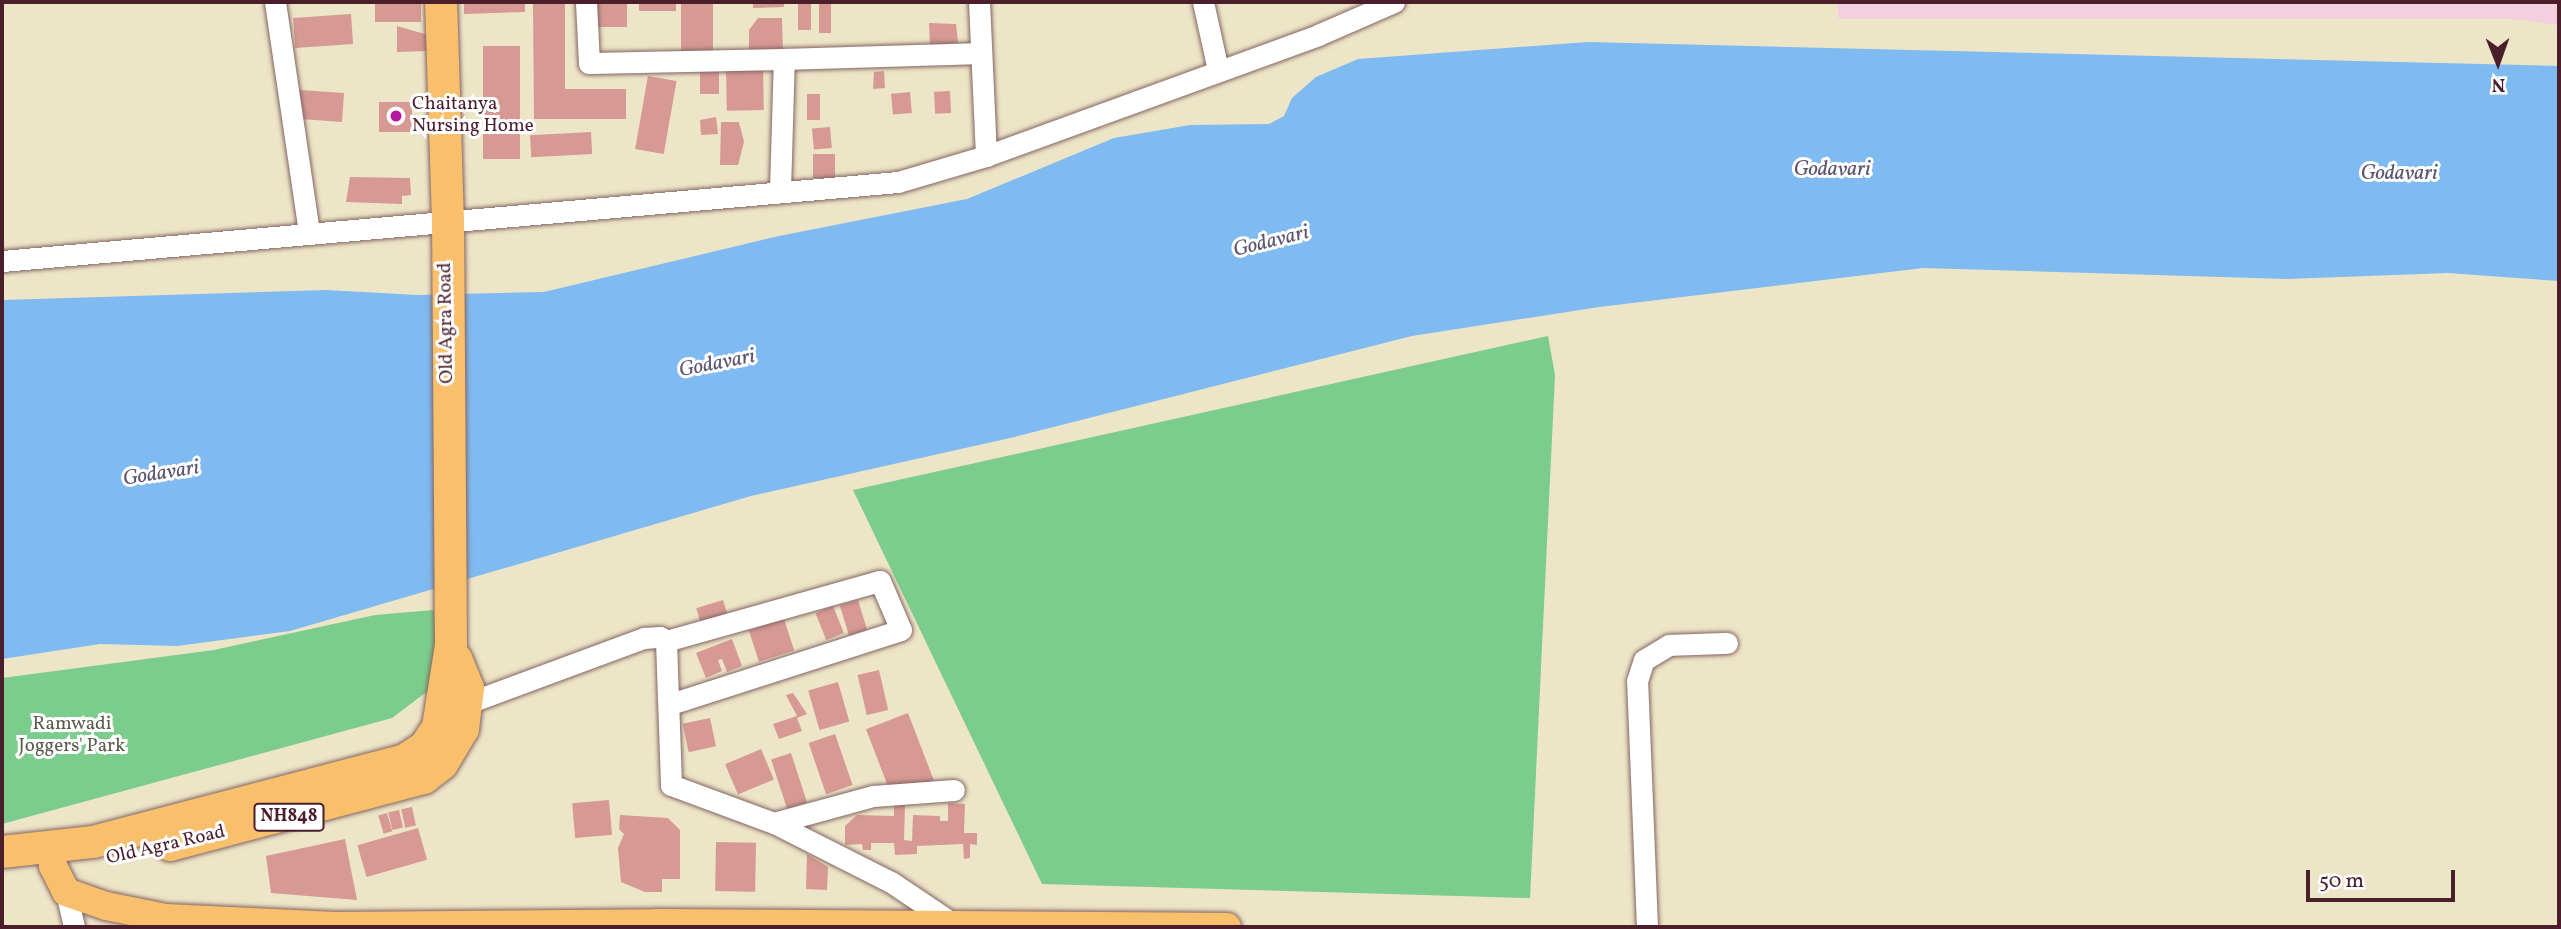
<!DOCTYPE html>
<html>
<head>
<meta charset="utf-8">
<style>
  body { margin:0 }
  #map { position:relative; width:2561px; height:929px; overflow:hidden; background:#ede5c7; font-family:Vollkorn,serif }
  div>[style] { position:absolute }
  .built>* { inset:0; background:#f3cfdf }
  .green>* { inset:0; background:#7bcc8d }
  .water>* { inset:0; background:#7fbaf1 }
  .building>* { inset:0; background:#d69994; transform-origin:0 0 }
  .roads { filter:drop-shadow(0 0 2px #836462) drop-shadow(0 0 2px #836462) }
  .minor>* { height:21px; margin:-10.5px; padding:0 10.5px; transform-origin:10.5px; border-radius:10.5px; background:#fff }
  .major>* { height:28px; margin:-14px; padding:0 14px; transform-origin:14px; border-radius:14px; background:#f8bf6c }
  .highway>* { height:32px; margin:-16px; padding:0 16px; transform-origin:16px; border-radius:16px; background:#f8bf6c }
  .dots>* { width:19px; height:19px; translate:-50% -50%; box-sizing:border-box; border:4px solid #fff; border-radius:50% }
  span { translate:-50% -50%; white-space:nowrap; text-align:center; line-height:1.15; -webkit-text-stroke:6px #fff; paint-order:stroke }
  .shield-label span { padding:2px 5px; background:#fff; border:2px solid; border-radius:5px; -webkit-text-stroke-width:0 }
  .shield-label { font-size:18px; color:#4a1f2b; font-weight:700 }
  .poi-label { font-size:19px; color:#4a1f2b }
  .left { translate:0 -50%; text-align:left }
  .street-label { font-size:19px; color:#4a1f2b }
  .park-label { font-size:19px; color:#5b5c4d }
  .water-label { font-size:21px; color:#5d5570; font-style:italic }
  .frame { position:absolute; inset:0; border:4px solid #4a1f2b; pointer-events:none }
  .north { position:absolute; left:2463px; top:28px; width:70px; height:70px; -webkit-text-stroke:5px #fff; paint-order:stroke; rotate:179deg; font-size:19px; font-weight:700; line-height:28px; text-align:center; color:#4a1f2b }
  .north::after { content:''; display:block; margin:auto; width:24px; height:32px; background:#4a1f2b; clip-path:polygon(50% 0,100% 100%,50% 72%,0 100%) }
  .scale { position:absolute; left:2306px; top:870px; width:149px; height:32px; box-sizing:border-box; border:4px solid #4a1f2b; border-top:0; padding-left:9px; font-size:21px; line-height:24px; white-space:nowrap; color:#4a1f2b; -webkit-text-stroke:5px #fff; paint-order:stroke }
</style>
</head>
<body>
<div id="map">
  <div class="built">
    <i style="clip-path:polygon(1837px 2px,2559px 2px,2559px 25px,2513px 19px,1839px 19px)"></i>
  </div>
  <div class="green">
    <i style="clip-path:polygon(1548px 336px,1555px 375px,1530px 898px,1042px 884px,853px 490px)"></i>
    <i style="clip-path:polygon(434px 610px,437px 684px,392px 718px,2px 824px,2px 678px,214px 650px,375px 615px)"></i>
  </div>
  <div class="water">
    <i style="clip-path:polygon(1588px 42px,2559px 66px,2559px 281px,2448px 273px,2287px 279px,1923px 268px,1599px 307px,1412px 336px,1010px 438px,751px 496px,290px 631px,177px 646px,100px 644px,2px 659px,2px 300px,326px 290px,417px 295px,544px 292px,779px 236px,967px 199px,1114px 138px,1190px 125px,1269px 124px,1284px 116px,1292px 98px,1316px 77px,1358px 59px)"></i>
  </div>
  <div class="building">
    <i style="left:375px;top:2px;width:46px;height:20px"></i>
    <i style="clip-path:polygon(464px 2px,525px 2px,525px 12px,464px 14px)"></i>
    <i style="left:597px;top:2px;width:30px;height:25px"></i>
    <i style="left:639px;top:2px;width:37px;height:9px"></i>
    <i style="left:681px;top:2px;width:32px;height:50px"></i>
    <i style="clip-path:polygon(753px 2px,784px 2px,784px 7px,753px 8px)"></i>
    <i style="left:798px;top:2px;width:13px;height:28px"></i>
    <i style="left:819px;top:2px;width:12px;height:31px"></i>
    <i style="clip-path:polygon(533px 4px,565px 4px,565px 89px,626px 89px,626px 119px,534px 119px)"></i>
    <i style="left:351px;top:14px;width:30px;height:58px;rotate:86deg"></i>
    <i style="clip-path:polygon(758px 18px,782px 18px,783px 54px,749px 55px,749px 30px)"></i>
    <i style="clip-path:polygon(929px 23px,956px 24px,958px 43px,930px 46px)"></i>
    <i style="clip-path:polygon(397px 26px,428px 35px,427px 51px,397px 52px)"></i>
    <i style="left:483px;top:46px;width:37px;height:113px"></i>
    <i style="left:763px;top:65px;width:45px;height:37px;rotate:89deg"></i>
    <i style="clip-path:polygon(884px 71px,885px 88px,873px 89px,874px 72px)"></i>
    <i style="left:719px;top:72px;width:22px;height:19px;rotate:90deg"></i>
    <i style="left:648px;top:76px;width:29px;height:74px;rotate:10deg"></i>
    <i style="left:950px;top:91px;width:22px;height:16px;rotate:87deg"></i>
    <i style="left:910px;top:92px;width:21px;height:19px;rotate:85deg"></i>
    <i style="left:344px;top:93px;width:29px;height:51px;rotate:94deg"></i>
    <i style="left:807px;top:94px;width:13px;height:26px"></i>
    <i style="left:379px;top:102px;width:33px;height:30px"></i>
    <i style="clip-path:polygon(716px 117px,718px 134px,701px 135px,700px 120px)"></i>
    <i style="clip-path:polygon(721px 122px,739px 122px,744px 142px,738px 165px,720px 165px)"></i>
    <i style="left:830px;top:127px;width:21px;height:18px;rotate:85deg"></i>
    <i style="left:591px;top:132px;width:22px;height:61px;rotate:87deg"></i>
    <i style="left:813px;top:154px;width:22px;height:24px"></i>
    <i style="clip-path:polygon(350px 177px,410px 178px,411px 195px,402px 196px,402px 204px,346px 202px)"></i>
    <i style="left:723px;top:600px;width:17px;height:28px;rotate:73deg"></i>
    <i style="left:858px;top:600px;width:31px;height:19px;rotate:73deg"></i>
    <i style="left:833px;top:606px;width:29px;height:19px;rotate:68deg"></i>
    <i style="left:784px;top:619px;width:33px;height:37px;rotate:72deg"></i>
    <i style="clip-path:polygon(732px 639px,742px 666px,727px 672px,722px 659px,718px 660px,722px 671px,706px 678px,696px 653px)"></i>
    <i style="left:879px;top:670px;width:41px;height:22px;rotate:77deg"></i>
    <i style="left:838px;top:682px;width:41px;height:31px;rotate:74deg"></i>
    <i style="clip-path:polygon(793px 693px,807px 714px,797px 718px,802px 731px,779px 739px,773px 724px,797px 716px,786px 695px)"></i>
    <i style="left:908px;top:713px;width:72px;height:45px;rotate:69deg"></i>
    <i style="left:710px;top:718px;width:29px;height:28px;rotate:78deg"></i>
    <i style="left:835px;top:734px;width:54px;height:28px;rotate:71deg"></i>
    <i style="left:761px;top:749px;width:33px;height:39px;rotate:67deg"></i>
    <i style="left:791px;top:753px;width:52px;height:21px;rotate:72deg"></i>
    <i style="left:609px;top:800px;width:35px;height:37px;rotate:85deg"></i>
    <i style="clip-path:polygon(948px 803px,965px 804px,964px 833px,977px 833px,977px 845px,970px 844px,970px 858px,964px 859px,963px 844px,917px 846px,917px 854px,895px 855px,894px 843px,871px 843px,871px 850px,863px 850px,862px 844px,845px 845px,845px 826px,857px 815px,894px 816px,894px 805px,905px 805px,904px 840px,912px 841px,913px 815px,940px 816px,940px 821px,948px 821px)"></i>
    <i style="left:412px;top:807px;width:19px;height:11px;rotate:78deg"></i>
    <i style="left:399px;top:810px;width:18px;height:11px;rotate:77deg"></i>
    <i style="left:387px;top:813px;width:19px;height:9px;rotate:74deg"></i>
    <i style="clip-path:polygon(620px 815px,668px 818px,680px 830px,680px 879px,662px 879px,662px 892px,645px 892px,621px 882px,618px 848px,624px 834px,619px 829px)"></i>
    <i style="left:418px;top:828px;width:33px;height:63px;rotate:74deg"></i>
    <i style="clip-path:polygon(345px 839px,357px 900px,271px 893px,266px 856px)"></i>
    <i style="left:716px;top:842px;width:40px;height:49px;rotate:1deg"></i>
    <i style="clip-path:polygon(807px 854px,828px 867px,827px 890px,806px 889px)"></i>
  </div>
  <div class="roads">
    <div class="minor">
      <i style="left:275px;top:2px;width:233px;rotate:81.6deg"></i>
      <i style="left:586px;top:2px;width:61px;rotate:87.2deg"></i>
      <i style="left:589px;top:63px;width:195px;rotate:-1.2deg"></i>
      <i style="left:1203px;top:2px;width:70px;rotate:77.6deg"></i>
      <i style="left:986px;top:156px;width:353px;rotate:-20deg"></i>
      <i style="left:1318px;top:35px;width:83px;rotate:-23.5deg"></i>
      <i style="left:780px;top:190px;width:131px;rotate:-88.3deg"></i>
      <i style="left:784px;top:59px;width:197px;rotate:-1.7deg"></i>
      <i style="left:2px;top:261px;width:899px;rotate:-5.04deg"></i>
      <i style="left:898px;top:182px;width:92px;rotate:-16.5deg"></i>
      <i style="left:986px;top:156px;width:154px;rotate:-92.6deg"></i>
      <i style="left:666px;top:641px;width:222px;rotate:-15.7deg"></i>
      <i style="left:880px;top:581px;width:53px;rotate:66.8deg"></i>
      <i style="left:901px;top:630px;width:243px;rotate:162.2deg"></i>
      <i style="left:468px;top:703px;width:188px;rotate:-20.3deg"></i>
      <i style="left:644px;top:638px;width:16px;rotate:-4deg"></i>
      <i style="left:660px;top:637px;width:7px;rotate:34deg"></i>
      <i style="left:666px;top:641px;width:144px;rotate:88deg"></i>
      <i style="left:671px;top:785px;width:110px;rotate:20.3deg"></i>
      <i style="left:774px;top:823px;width:131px;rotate:26.8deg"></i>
      <i style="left:891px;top:882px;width:77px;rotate:33.9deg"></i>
      <i style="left:774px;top:823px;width:103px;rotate:-15.3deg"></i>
      <i style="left:873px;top:796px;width:81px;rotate:-4.2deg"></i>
      <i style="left:66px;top:892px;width:36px;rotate:77deg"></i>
      <i style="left:1647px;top:927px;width:246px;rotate:-92.3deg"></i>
      <i style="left:1637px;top:681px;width:22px;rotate:-72deg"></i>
      <i style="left:1644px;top:660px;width:29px;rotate:-31deg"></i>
      <i style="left:1669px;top:645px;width:58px;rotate:-2deg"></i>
    </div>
    <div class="major">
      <i style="left:51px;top:847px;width:19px;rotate:84deg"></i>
      <i style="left:53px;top:866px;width:29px;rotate:63deg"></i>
      <i style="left:66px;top:892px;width:42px;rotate:19.3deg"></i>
      <i style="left:106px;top:906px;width:61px;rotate:11.3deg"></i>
      <i style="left:166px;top:918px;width:170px;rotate:2.7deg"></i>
      <i style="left:336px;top:926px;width:321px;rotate:-0.5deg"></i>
      <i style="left:657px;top:923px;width:570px;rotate:0.4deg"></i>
    </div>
    <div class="highway">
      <i style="left:170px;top:845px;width:263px;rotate:-14.8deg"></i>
      <i style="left:424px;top:778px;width:23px;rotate:-38deg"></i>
      <i style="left:442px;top:764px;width:41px;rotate:-59deg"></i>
      <i style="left:463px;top:729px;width:41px;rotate:-83deg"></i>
      <i style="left:468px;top:688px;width:31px;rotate:-112deg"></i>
      <i style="left:2px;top:852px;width:92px;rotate:-6.3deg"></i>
      <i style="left:93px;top:842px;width:323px;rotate:-14.7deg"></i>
      <i style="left:405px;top:760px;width:24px;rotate:-33deg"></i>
      <i style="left:425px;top:747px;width:24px;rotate:-57deg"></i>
      <i style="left:438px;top:727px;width:83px;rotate:-81deg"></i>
      <i style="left:451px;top:645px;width:423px;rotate:-90.4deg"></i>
      <i style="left:448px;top:222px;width:220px;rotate:-91.8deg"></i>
    </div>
  </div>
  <div class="dots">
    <i style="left:396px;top:116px;background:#b5179e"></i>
  </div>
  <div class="shield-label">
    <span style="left:289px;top:817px">NH848</span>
  </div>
  <div class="poi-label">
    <span class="left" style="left:412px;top:116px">Chaitanya<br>Nursing Home</span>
  </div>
  <div class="street-label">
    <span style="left:447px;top:323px;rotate:-91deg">Old Agra Road</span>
    <span style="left:166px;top:846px;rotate:-13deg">Old Agra Road</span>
  </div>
  <div class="park-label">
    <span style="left:72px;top:736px">Ramwadi<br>Joggers' Park</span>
  </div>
  <div class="water-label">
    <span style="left:1832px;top:170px">Godavari</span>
    <span style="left:2399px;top:174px">Godavari</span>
    <span style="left:1271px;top:242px;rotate:-14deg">Godavari</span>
    <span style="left:717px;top:364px;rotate:-11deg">Godavari</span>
    <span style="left:161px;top:474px;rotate:-9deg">Godavari</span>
  </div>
  <div class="frame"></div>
  <div class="north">N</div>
  <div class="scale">50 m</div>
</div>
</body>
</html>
